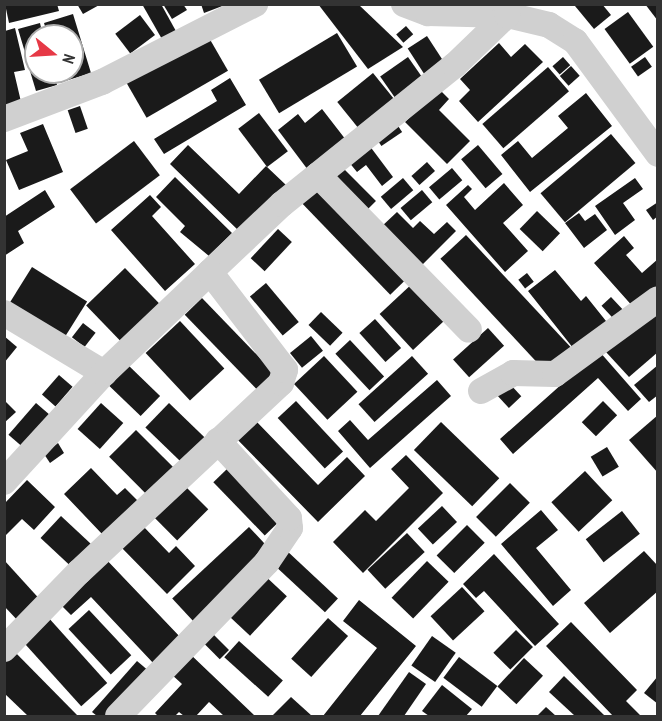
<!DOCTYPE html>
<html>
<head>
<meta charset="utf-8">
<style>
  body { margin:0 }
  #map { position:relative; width:662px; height:721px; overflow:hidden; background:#fff; font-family:"PT Sans Narrow",sans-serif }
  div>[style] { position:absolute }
  .building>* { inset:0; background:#1a1a1a; transform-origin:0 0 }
  .minor>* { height:26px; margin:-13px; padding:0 13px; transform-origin:13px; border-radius:13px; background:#d0d0d0 }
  span { translate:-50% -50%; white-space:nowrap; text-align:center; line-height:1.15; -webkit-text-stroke:6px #fff; paint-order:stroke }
  .frame { position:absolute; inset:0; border:6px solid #333; pointer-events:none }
  .north { position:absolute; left:24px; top:24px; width:60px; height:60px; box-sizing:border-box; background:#fff; border:2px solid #adadad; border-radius:50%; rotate:108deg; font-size:16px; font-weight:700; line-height:24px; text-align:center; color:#333 }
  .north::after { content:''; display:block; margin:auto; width:21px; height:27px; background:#e63946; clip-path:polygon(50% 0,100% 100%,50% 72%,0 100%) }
</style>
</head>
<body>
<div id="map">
  <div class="building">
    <i style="clip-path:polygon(5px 4px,57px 4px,59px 11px,9px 23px)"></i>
    <i style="clip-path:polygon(77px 4px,101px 4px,83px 14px)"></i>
    <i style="clip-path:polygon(142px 4px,161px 4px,177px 33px,163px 41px)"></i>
    <i style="clip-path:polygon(163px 4px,183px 4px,187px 10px,172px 19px)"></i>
    <i style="clip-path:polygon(201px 4px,225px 4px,225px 5px,204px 13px)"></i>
    <i style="clip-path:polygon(318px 4px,358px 4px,403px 47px,368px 69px)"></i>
    <i style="clip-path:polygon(602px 4px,611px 15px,594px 29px,575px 6px)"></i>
    <i style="clip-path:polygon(645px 4px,658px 4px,658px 21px)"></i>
    <i style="left:628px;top:12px;width:43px;height:29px;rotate:54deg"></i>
    <i style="clip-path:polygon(73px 14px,91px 73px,62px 82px,59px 72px,72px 72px,72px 36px,48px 36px,44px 23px)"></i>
    <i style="left:140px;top:15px;width:25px;height:31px;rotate:53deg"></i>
    <i style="clip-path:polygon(40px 23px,43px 36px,36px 36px,36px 67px,30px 69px,18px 29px)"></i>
    <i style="left:406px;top:26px;width:11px;height:13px;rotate:49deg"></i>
    <i style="clip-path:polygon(15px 28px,25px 70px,14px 72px,22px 106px,5px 110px,5px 31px)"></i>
    <i style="left:337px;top:33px;width:39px;height:91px;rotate:59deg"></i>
    <i style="left:208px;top:36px;width:40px;height:94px;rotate:60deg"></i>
    <i style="left:427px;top:36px;width:35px;height:23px;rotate:57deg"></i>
    <i style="clip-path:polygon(499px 43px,511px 57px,525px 44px,543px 62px,478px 122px,459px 101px,470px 90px,460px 79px)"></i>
    <i style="left:408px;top:57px;width:32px;height:34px;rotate:55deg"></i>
    <i style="left:563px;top:57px;width:11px;height:14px;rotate:49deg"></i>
    <i style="left:645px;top:57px;width:12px;height:17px;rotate:55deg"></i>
    <i style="left:571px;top:66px;width:13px;height:15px;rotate:48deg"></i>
    <i style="left:548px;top:67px;width:32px;height:87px;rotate:49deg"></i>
    <i style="clip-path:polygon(36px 70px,53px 72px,57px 85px,36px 91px,30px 71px)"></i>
    <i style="left:373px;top:73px;width:35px;height:46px;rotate:51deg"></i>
    <i style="clip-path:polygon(230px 78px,246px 105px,164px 154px,154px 139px,217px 101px,211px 90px)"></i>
    <i style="clip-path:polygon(439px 89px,449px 99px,439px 110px,470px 141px,447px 164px,405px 122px)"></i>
    <i style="clip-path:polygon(586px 93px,612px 126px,530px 192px,501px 155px,518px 141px,532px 158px,568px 128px,558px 116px)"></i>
    <i style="left:80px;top:106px;width:24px;height:13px;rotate:71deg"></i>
    <i style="clip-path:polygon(322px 109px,346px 140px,308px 170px,278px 130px,298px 114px,305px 123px)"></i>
    <i style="left:259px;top:113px;width:48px;height:26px;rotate:53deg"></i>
    <i style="left:396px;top:123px;width:11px;height:25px;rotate:56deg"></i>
    <i style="clip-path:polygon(43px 124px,63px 172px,19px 190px,6px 160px,28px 151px,20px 133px)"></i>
    <i style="left:611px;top:134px;width:38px;height:92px;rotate:50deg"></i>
    <i style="left:134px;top:141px;width:43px;height:80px;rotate:53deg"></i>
    <i style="clip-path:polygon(188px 145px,239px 194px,266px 166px,286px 185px,240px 232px,170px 164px)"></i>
    <i style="clip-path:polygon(369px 145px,393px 177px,382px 186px,366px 165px,357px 172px,348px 161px)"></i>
    <i style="left:478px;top:145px;width:38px;height:22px;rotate:50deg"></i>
    <i style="left:427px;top:162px;width:12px;height:21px;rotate:48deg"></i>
    <i style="left:342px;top:167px;width:48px;height:18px;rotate:45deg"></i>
    <i style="left:452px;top:168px;width:16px;height:30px;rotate:50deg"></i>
    <i style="clip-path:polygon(175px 177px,232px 233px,209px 256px,180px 232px,185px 226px,156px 197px)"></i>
    <i style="left:403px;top:178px;width:16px;height:29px;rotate:50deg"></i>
    <i style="clip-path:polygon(635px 178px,643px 189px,623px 203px,635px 220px,615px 235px,595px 206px)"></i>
    <i style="clip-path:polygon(504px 183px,523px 205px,503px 223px,528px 251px,505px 272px,446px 205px,468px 185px,472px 189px,464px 197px,475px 210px)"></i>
    <i style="left:320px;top:186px;width:127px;height:25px;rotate:46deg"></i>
    <i style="clip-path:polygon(45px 190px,55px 207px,18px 231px,24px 243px,4px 256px,4px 217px)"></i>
    <i style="left:422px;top:190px;width:16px;height:28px;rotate:50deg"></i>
    <i style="clip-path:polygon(150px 195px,161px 207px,152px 216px,195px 264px,165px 291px,111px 230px)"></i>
    <i style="clip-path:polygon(658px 202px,658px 216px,653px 220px,646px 210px)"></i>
    <i style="left:537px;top:211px;width:32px;height:25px;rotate:44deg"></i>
    <i style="clip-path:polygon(397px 212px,413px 228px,420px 221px,434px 234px,447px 222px,456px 231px,418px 269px,380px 228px)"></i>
    <i style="clip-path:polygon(579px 213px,585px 221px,595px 214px,607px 230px,584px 248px,565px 223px)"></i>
    <i style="left:278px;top:229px;width:19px;height:40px;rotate:43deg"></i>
    <i style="left:466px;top:235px;width:155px;height:35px;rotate:47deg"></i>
    <i style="clip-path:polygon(624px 236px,634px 248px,626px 255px,642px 273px,658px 259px,658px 290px,635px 309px,594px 263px)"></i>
    <i style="left:32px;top:267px;width:65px;height:45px;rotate:32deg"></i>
    <i style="left:125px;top:268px;width:50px;height:54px;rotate:46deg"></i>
    <i style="clip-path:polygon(555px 270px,581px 301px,586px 296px,610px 326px,577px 353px,528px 291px)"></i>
    <i style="left:527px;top:273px;width:11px;height:11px;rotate:52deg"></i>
    <i style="left:414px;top:282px;width:49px;height:47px;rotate:47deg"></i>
    <i style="left:266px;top:283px;width:51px;height:21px;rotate:50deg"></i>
    <i style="left:611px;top:297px;width:21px;height:13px;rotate:47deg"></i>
    <i style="left:202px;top:298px;width:104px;height:24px;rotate:46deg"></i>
    <i style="clip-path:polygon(658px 307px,658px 352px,629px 377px,606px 352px)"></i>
    <i style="left:321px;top:312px;width:30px;height:18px;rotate:44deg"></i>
    <i style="left:375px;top:319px;width:39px;height:21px;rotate:48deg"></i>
    <i style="left:180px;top:321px;width:65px;height:47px;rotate:47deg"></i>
    <i style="left:83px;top:323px;width:16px;height:18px;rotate:38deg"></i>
    <i style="left:488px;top:328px;width:24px;height:47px;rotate:48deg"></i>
    <i style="clip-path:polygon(4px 336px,17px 347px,4px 363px)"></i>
    <i style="left:311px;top:336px;width:19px;height:27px;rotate:51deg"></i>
    <i style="left:350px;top:340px;width:50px;height:20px;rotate:47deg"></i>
    <i style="clip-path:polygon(599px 351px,641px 399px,628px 411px,598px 378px,513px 454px,500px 439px)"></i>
    <i style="left:324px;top:356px;width:49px;height:41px;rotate:47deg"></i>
    <i style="left:412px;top:356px;width:24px;height:72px;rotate:48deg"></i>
    <i style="left:127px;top:364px;width:46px;height:28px;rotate:44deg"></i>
    <i style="clip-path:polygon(658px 365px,658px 395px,649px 402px,634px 385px)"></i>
    <i style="left:59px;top:375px;width:18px;height:26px;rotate:41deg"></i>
    <i style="clip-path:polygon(437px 380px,451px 396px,370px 468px,338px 431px,350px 420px,368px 440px)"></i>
    <i style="left:507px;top:381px;width:21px;height:17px;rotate:47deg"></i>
    <i style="clip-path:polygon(4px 400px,16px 412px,4px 423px)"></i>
    <i style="left:296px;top:401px;width:69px;height:25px;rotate:47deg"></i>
    <i style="left:603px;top:401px;width:20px;height:30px;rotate:45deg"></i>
    <i style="left:36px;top:403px;width:20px;height:42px;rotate:41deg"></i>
    <i style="left:101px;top:403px;width:30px;height:35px;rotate:42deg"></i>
    <i style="left:169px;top:403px;width:50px;height:34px;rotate:44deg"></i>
    <i style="clip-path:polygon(658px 415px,658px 473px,629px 440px)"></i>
    <i style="clip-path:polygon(252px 417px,318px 485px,347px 457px,365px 476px,318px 522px,233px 435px)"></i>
    <i style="left:441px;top:422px;width:81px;height:39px;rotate:44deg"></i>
    <i style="left:136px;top:430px;width:57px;height:38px;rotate:45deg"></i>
    <i style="clip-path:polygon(58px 443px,64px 453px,50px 463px,44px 454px)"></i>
    <i style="left:607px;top:447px;width:23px;height:19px;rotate:59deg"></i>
    <i style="clip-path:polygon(406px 455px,443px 493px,363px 573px,333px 542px,365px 510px,376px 521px,409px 488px,391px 469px)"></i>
    <i style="clip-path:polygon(91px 468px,117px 495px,125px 488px,138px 501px,103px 535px,64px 494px)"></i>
    <i style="left:227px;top:469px;width:74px;height:19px;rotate:46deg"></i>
    <i style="left:585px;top:471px;width:40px;height:46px;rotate:47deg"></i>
    <i style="clip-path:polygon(27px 480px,55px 507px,34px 530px,22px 519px,4px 537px,4px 504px)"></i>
    <i style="left:180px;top:481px;width:40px;height:44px;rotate:45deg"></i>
    <i style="left:510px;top:483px;width:28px;height:48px;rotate:45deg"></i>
    <i style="left:442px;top:506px;width:22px;height:33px;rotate:47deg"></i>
    <i style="clip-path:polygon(541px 510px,558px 530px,536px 548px,571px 590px,553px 606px,501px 544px)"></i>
    <i style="left:622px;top:511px;width:29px;height:46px;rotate:52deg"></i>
    <i style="left:61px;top:516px;width:44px;height:30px;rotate:43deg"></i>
    <i style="clip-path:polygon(142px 525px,169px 553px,176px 546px,195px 566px,167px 594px,120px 546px)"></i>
    <i style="left:467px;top:525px;width:25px;height:43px;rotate:45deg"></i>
    <i style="left:249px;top:527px;width:34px;height:105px;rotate:47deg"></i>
    <i style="left:407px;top:533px;width:26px;height:54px;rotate:47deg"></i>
    <i style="left:286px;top:550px;width:71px;height:19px;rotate:43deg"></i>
    <i style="clip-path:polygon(644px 551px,658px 566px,658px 591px,610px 633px,584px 603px)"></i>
    <i style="clip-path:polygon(494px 554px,559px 624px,535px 646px,484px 591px,476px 598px,463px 584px)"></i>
    <i style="clip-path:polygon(102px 555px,182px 639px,155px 665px,91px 597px,71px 615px,56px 600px)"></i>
    <i style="clip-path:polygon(4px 560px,44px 604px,21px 624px,4px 606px)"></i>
    <i style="left:427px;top:561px;width:30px;height:51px;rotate:44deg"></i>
    <i style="left:262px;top:573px;width:34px;height:54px;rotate:43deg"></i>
    <i style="left:462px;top:587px;width:33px;height:43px;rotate:47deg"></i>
    <i style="clip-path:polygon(359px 600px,416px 646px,360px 716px,323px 716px,377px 648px,343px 621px)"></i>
    <i style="left:89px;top:610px;width:62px;height:28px;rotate:47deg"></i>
    <i style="left:47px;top:616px;width:90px;height:35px;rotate:48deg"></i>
    <i style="left:328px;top:618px;width:27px;height:55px;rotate:42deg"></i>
    <i style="clip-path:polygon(571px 622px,637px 690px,626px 701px,641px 716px,613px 716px,546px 646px)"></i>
    <i style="left:516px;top:630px;width:24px;height:32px;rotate:45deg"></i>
    <i style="left:212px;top:633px;width:24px;height:13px;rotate:45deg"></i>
    <i style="left:432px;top:636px;width:29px;height:36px;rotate:35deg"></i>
    <i style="left:239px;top:641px;width:59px;height:22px;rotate:42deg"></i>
    <i style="clip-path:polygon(10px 647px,78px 716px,28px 716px,4px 693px,4px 652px)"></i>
    <i style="clip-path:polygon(189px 653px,254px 715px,253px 716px,224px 716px,209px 702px,196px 716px,184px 716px,179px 712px,175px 716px,158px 716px,155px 713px,182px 684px,170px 673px)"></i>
    <i style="left:459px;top:657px;width:48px;height:26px;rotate:37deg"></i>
    <i style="left:524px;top:658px;width:26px;height:39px;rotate:43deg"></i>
    <i style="clip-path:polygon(137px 661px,150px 672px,110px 716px,97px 716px,92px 712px)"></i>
    <i style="clip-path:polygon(409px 672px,426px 684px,404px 716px,378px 716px)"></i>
    <i style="clip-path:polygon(564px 676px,605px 716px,575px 716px,549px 692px)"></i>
    <i style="clip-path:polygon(658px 676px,658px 704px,644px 693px)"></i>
    <i style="clip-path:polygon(442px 685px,472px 709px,466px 716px,429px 716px,422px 711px)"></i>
    <i style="clip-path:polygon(291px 697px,312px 716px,272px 716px)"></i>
    <i style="clip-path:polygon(546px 707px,556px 716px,537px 716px)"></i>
  </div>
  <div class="minor">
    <i style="left:404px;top:4px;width:26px;rotate:21deg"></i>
    <i style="left:428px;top:13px;width:79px;rotate:1.5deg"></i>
    <i style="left:507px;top:15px;width:43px;rotate:13.4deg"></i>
    <i style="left:549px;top:25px;width:31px;rotate:32deg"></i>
    <i style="left:575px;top:41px;width:140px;rotate:53.7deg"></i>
    <i style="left:4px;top:119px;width:105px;rotate:-20.7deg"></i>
    <i style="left:102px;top:82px;width:172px;rotate:-27deg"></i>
    <i style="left:318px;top:175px;width:216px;rotate:45.7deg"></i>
    <i style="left:4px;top:313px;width:117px;rotate:31deg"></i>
    <i style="left:481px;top:391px;width:37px;rotate:-29deg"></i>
    <i style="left:513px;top:373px;width:42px;rotate:1.4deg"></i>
    <i style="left:555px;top:374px;width:127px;rotate:-36.1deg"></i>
    <i style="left:4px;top:482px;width:148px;rotate:-47.5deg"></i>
    <i style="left:104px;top:373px;width:146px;rotate:-43.6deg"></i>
    <i style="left:210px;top:272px;width:99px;rotate:-43.4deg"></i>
    <i style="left:282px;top:204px;width:222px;rotate:-38.8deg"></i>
    <i style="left:455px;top:65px;width:72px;rotate:-43.9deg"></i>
    <i style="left:507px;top:15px;width:11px;rotate:-80deg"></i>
    <i style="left:4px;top:649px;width:107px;rotate:-45.8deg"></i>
    <i style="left:79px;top:572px;width:277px;rotate:-43.1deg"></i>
    <i style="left:281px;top:383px;width:14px;rotate:-73deg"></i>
    <i style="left:285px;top:370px;width:123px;rotate:-127.4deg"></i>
    <i style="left:118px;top:716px;width:214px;rotate:-45.9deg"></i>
    <i style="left:267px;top:562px;width:41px;rotate:-55.9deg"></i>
    <i style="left:290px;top:528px;width:10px;rotate:-96deg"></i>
    <i style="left:289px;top:518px;width:105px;rotate:-132.7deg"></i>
  </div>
  <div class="frame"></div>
  <div class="north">N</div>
</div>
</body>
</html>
